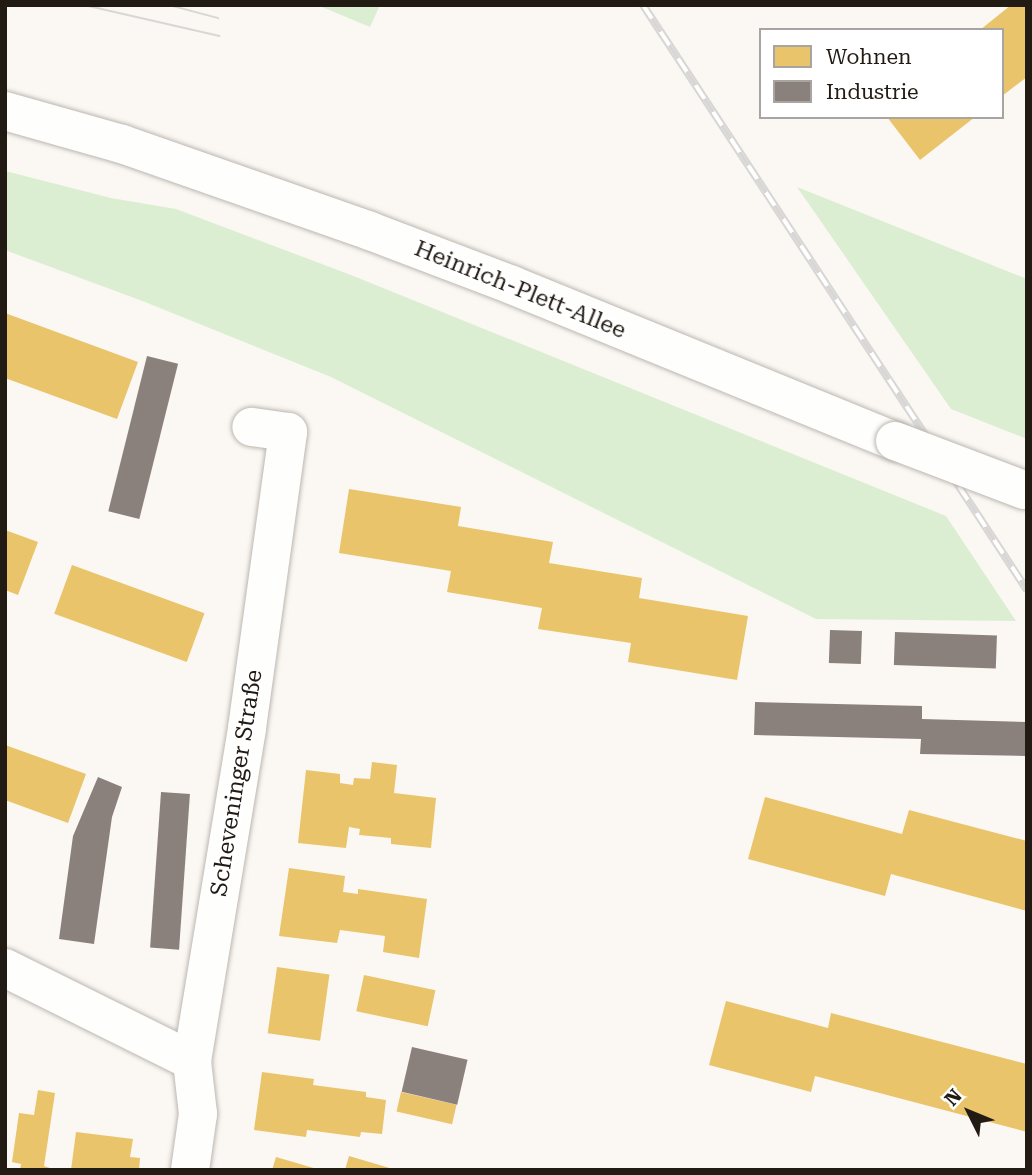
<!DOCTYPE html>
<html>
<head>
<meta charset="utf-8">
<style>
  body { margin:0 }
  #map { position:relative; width:1032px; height:1175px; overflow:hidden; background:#fbf7f2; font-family:"Roboto Serif",serif }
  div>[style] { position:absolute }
  .green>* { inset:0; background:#dbeed2 }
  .homes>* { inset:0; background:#e9c46a; transform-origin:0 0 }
  .industry>* { inset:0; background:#8a817c; transform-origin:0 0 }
  .roads { filter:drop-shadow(0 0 2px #bcb7b1) drop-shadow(0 0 2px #bcb7b1) }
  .minor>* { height:38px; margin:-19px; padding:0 19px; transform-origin:19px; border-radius:19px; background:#fefefd }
  .major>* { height:38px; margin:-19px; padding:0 19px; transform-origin:19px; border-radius:19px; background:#fefefd }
  .tram>* { height:2px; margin:-1px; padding:0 1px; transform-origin:1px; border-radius:1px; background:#d8d7d5 }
  .rail>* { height:8px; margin-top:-4px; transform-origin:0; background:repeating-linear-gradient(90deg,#fff 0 16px,#d8d7d5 0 32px); box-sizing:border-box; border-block:2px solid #d8d7d5 }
  .bridges { filter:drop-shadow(0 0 2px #bcb7b1) drop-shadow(0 0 2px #bcb7b1) }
  .major-bridge>* { height:38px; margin:-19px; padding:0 19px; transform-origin:19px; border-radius:19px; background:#fefefd }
  span { translate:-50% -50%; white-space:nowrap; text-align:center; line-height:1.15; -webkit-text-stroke:7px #fff; paint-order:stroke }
  .street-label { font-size:23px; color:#221b13 }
  .frame { position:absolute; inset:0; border:7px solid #221b13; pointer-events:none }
  .legend { position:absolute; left:759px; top:28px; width:245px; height:91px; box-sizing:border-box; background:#fff; border:2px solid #a7a4a1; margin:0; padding:9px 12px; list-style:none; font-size:21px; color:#221b13 }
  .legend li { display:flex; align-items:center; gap:14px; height:35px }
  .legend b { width:35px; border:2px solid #a7a4a1 }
  .north { position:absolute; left:934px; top:1077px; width:70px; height:70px; -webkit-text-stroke:5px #fff; paint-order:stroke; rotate:313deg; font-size:19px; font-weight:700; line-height:28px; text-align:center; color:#221b13 }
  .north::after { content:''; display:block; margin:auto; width:24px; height:32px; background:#221b13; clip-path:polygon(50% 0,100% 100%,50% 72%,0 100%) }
</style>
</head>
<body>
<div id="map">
  <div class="green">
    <i style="clip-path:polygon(323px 5px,380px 5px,370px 27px,322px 7px)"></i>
    <i style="clip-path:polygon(5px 171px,111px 198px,176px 209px,351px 275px,946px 516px,1016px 621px,816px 619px,331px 377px,145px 302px,5px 250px)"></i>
    <i style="clip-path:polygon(797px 187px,1027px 279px,1027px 439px,951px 409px)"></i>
  </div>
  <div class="homes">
    <i style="clip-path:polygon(1011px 5px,1027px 5px,1027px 77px,1002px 96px,1002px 30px,980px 30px)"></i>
    <i style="clip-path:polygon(887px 117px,975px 117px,920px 160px)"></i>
    <i style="clip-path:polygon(5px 313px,138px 362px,117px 419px,5px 378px)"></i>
    <i style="clip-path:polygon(349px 489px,461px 507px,458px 526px,553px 542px,549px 563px,642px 578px,639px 598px,748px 616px,737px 680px,628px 662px,631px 643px,538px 629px,542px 608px,447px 592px,451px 571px,339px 553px)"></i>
    <i style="clip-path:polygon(5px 530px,38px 542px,18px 595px,5px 590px)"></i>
    <i style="left:72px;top:565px;width:141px;height:52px;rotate:20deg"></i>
    <i style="clip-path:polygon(5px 745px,86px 774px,68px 823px,5px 800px)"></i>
    <i style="clip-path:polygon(372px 762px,397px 765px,394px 793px,436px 798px,431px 848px,391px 844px,391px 838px,359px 835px,360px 829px,349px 827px,346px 848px,298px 843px,306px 770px,340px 774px,340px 783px,353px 785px,354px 778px,370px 779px)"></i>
    <i style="clip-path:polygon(765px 797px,902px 834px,909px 810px,1027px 841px,1027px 911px,891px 874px,885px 896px,748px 859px)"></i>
    <i style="clip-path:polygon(289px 868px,345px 876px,343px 892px,358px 894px,358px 889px,427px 899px,419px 958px,383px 952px,385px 936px,340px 930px,337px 943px,279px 936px)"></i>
    <i style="left:277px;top:967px;width:53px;height:67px;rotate:8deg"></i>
    <i style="left:364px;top:975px;width:73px;height:37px;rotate:12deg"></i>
    <i style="clip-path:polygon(726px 1001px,828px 1028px,831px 1013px,1027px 1064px,1027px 1132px,815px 1076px,811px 1092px,709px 1065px)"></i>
    <i style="clip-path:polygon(262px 1072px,314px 1079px,313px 1085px,366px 1092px,366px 1097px,386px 1100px,382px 1134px,361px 1132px,360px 1137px,307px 1130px,306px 1137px,254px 1130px)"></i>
    <i style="clip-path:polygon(38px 1090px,55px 1093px,44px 1166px,56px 1170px,20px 1170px,21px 1164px,12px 1162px,19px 1113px,34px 1115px)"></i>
    <i style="left:401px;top:1092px;width:57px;height:20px;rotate:13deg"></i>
    <i style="clip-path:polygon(76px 1132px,133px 1139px,130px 1157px,140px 1158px,139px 1170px,71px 1170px)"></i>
    <i style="clip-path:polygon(349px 1156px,393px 1169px,392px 1170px,345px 1170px)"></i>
    <i style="clip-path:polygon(276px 1157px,317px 1169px,317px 1170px,272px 1170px)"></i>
  </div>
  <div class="industry">
    <i style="left:147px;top:356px;width:32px;height:160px;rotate:14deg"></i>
    <i style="left:830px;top:630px;width:32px;height:33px;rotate:2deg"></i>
    <i style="left:895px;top:632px;width:102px;height:33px;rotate:2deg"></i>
    <i style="clip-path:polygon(755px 702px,922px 706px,922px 719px,1027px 722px,1027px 756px,920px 754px,921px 739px,754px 735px)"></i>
    <i style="clip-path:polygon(98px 777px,122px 787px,112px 817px,94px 944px,59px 939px,73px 836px)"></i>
    <i style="left:161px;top:792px;width:29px;height:156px;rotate:4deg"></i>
    <i style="left:412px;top:1047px;width:57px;height:46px;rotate:13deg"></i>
  </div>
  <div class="roads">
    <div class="minor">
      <i style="left:5px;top:968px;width:209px;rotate:26.4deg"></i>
      <i style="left:190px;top:1170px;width:57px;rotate:-81.9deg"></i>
      <i style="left:198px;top:1114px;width:53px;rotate:-96.5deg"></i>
      <i style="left:192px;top:1061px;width:338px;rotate:-80.6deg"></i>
      <i style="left:247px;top:728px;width:299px;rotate:-82.1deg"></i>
      <i style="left:288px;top:432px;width:37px;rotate:-172deg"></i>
    </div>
    <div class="major">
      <i style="left:5px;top:111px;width:122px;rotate:15.8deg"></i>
      <i style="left:122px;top:144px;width:263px;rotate:19.3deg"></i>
      <i style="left:370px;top:231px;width:152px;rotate:20.8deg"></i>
      <i style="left:512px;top:285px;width:414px;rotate:22.2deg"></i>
    </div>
  </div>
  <div class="tram">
    <i style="left:84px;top:5px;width:139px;rotate:12.9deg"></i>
    <i style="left:169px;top:5px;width:51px;rotate:14.9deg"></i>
  </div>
  <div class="rail">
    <i style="left:643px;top:5px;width:700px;rotate:56.72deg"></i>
  </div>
  <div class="bridges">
    <div class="major-bridge">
      <i style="left:895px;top:441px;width:138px;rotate:20.8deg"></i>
    </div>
  </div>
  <div class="street-label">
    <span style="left:520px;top:290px;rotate:22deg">Heinrich-Plett-Allee</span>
    <span style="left:237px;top:783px;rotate:-81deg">Scheveninger Straße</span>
  </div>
  <div class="frame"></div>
  <ul class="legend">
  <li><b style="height:19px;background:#e9c46a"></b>Wohnen</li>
  <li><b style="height:19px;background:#8a817c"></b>Industrie</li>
  </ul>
  <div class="north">N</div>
</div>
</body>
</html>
